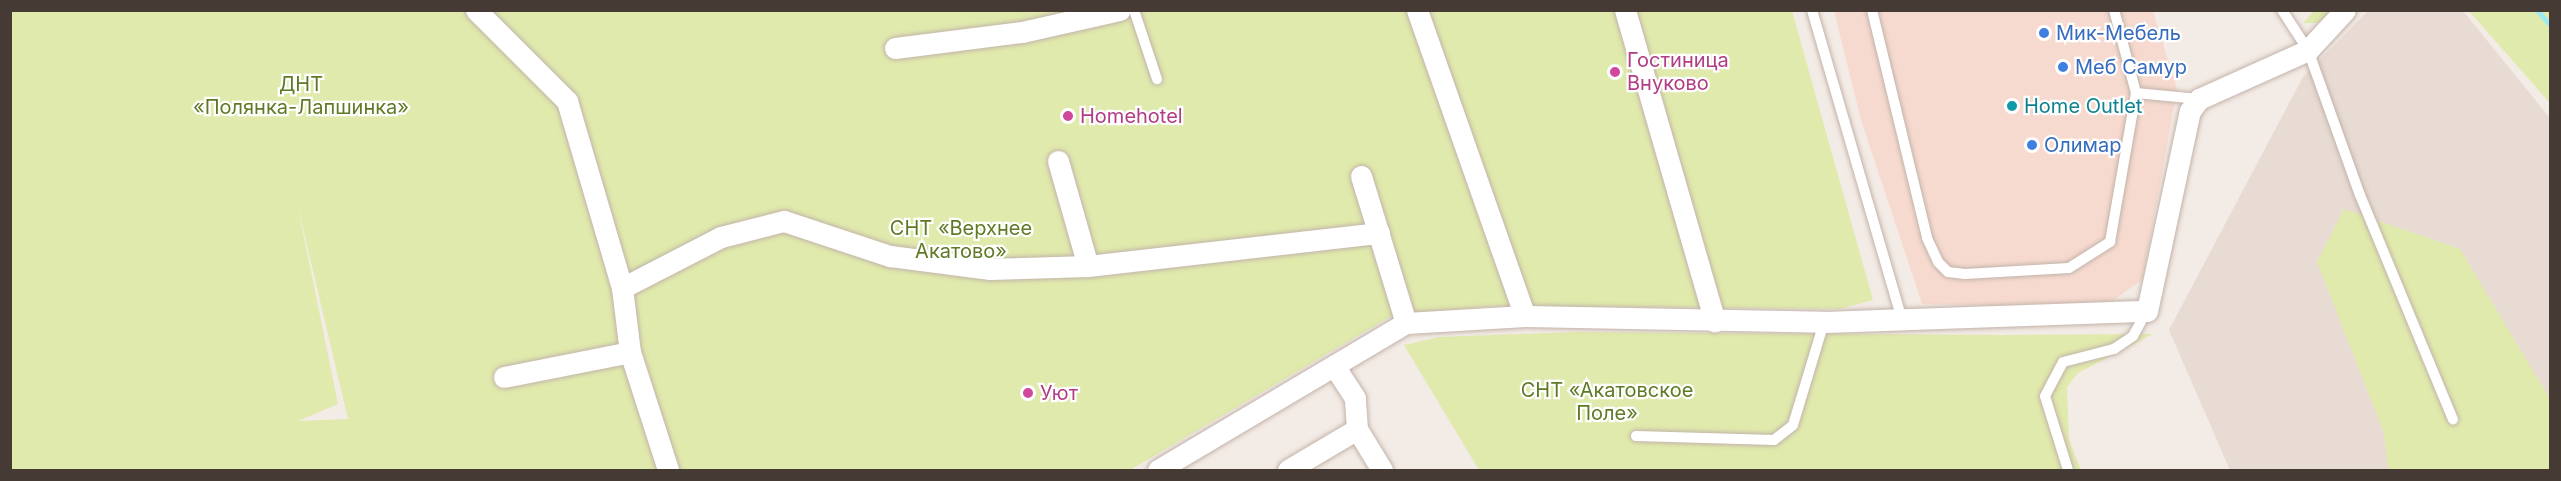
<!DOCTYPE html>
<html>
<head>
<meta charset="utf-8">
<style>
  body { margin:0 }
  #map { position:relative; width:2561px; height:481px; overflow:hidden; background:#f3ebe5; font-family:Inter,sans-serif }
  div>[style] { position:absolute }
  .residential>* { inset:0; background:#e8dbd3 }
  .commercial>* { inset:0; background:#f7dacf }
  .green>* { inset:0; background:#e0eaac }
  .stream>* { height:5px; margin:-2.5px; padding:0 2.5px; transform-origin:2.5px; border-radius:2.5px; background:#9eeaf3 }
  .roads { filter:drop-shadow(0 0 2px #c2b3aa) drop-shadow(0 0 2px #c2b3aa) }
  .service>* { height:10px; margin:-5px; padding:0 5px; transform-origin:5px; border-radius:5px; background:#fff }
  .minor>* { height:21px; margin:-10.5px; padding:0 10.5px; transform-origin:10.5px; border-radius:10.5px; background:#fff }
  .dots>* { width:16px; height:16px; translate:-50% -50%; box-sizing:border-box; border:3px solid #fff; border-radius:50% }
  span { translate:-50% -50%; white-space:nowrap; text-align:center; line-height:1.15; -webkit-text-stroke:4.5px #fff; paint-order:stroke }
  .shop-label { font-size:20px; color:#366cbe }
  .left { translate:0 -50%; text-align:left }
  .hotel-label { font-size:20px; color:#b23c85 }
  .park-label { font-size:20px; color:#5f7a25 }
  .culture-label { font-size:20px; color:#0d838f }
  .frame { position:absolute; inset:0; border:12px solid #463a34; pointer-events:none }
</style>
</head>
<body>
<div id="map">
  <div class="residential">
    <i style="clip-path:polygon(2368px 11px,2463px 11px,2550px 118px,2550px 430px,2510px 470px,2230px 470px,2169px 330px,2303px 77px)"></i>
  </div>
  <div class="commercial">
    <i style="clip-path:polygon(1834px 11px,2153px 11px,2177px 89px,2143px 279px,2104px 307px,1922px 304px,1861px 120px)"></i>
  </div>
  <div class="green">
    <i style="clip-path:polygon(evenodd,10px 11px,1792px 11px,1873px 300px,1839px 309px,1496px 306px,1393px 315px,1130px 470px,11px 470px,10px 11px,297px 203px,348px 419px,347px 419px,298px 421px,338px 404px,297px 203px)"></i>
    <i style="clip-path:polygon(2314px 11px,2336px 11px,2317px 23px,2303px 23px)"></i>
    <i style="clip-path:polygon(2469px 11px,2550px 11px,2550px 103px)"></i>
    <i style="clip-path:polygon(2344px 209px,2460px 249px,2550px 399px,2550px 470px,2388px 470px,2384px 433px,2317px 262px)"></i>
    <i style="clip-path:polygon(1575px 332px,2003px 335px,2153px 334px,2078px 373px,2067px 387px,2069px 440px,2081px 470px,1479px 470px,1404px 345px,1440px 337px)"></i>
  </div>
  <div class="stream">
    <i style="left:2537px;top:10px;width:20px;rotate:49deg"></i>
  </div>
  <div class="roads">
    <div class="service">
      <i style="left:1134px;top:10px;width:73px;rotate:71.6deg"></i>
      <i style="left:1812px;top:10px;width:322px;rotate:73.8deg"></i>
      <i style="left:1872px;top:10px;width:235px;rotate:76.4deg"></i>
      <i style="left:1927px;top:238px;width:26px;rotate:65deg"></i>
      <i style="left:1938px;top:262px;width:14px;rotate:45deg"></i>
      <i style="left:1948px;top:272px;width:17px;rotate:7deg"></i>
      <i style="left:1965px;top:274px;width:104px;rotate:-3.3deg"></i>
      <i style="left:2069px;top:268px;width:49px;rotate:-32.4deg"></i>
      <i style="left:2110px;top:242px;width:151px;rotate:-80.1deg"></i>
      <i style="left:2136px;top:93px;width:86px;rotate:-104.8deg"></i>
      <i style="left:2282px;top:10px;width:48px;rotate:57deg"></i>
      <i style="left:2308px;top:50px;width:154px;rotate:70.3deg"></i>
      <i style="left:2360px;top:195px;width:243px;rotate:67.5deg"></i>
      <i style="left:2136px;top:93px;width:63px;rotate:5.4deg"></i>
      <i style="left:1636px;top:436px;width:138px;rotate:1.7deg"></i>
      <i style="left:1774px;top:440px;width:24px;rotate:-38deg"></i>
      <i style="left:1793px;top:425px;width:108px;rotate:-73.2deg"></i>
      <i style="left:2068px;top:470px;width:77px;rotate:-107.3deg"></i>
      <i style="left:2045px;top:396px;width:38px;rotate:-62deg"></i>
      <i style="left:2063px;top:362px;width:53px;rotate:-14.3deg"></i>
      <i style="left:2114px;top:349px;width:23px;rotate:-34deg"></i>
      <i style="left:2133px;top:336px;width:29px;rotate:-61deg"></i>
    </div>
    <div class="minor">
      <i style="left:476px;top:10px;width:129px;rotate:45deg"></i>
      <i style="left:567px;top:101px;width:195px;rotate:73.6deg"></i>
      <i style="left:622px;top:288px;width:64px;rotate:82.9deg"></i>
      <i style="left:630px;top:352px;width:124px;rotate:72.1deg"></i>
      <i style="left:1417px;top:10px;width:324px;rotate:70.6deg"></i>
      <i style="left:1625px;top:10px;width:324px;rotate:73.9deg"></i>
      <i style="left:895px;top:48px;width:128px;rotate:-7.2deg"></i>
      <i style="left:1022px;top:32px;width:100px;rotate:-12.7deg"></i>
      <i style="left:1058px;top:161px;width:109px;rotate:74.1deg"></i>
      <i style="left:1361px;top:176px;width:154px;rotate:73deg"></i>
      <i style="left:622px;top:288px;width:111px;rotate:-27.3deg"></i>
      <i style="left:721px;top:237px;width:65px;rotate:-14.3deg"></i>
      <i style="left:784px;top:221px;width:112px;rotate:18.3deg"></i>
      <i style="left:890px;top:256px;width:101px;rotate:7.4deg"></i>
      <i style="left:990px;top:269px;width:98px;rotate:-1.8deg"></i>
      <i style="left:1088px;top:266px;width:293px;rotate:-6.5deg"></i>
      <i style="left:504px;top:377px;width:128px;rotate:-11.2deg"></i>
      <i style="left:1357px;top:429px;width:48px;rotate:58.6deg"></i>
      <i style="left:1158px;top:470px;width:288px;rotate:-30.7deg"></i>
      <i style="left:1406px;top:323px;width:119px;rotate:-3.4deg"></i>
      <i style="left:1525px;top:316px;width:299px;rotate:1.1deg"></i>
      <i style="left:1824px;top:322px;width:323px;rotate:-2deg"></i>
      <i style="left:2147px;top:311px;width:205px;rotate:-77.9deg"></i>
      <i style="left:2190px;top:111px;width:15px;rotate:-53deg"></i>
      <i style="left:2199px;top:99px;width:120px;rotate:-24.2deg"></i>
      <i style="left:2308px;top:50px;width:54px;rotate:-47.2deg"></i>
      <i style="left:1288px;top:470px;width:80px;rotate:-30.7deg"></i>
      <i style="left:1357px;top:429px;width:31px;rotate:-94deg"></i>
      <i style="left:1355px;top:398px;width:38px;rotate:-123deg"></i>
    </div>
  </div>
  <div class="dots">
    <i style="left:2044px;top:33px;background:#3f7fe0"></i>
    <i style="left:2063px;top:67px;background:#3f7fe0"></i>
    <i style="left:1615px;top:72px;background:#d1479c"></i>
    <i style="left:2012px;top:106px;background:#0f9aa8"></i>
    <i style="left:1068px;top:116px;background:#d1479c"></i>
    <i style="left:2032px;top:145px;background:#3f7fe0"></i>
    <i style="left:1028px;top:393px;background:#d1479c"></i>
  </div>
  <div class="shop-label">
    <span class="left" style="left:2056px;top:33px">Мик-Мебель</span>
    <span class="left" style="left:2075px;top:67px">Меб Самур</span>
    <span class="left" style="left:2044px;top:145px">Олимар</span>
  </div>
  <div class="hotel-label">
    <span class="left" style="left:1627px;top:72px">Гостиница<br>Внуково</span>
    <span class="left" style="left:1080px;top:116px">Homehotel</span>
    <span class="left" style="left:1040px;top:393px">Уют</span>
  </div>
  <div class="park-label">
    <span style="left:301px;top:96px">ДНТ<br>«Полянка-Лапшинка»</span>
    <span style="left:961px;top:240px">СНТ «Верхнее<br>Акатово»</span>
    <span style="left:1607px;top:402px">СНТ «Акатовское<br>Поле»</span>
  </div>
  <div class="culture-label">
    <span class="left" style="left:2024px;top:106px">Home Outlet</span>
  </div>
  <div class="frame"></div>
</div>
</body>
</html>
